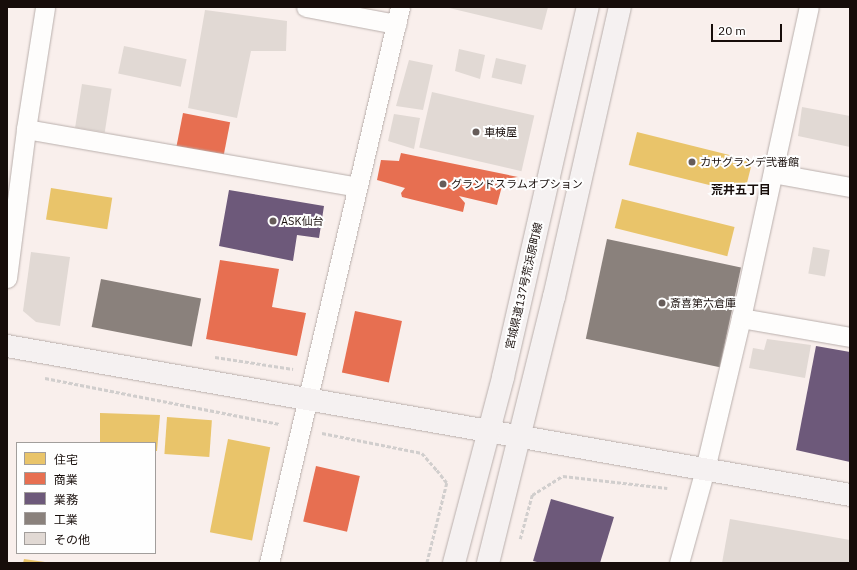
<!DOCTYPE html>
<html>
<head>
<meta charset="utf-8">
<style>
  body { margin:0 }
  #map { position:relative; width:857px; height:570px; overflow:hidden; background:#f9efec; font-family:"IBM Plex Sans","Noto Sans JP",sans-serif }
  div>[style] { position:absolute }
  .homes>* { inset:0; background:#e9c46a; transform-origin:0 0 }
  .shops>* { inset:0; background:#e76f51; transform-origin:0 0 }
  .offices>* { inset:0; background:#6d597a }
  .industry>* { inset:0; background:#8a817c; transform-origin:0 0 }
  .building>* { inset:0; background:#e1d9d4; transform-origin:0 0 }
  .path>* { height:2.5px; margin-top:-1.25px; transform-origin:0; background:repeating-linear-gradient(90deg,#d1cecd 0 4px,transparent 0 6px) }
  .roads { filter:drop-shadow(0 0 1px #b9afac) drop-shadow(0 0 1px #b9afac) }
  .street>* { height:19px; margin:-9.5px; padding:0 9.5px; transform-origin:9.5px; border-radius:9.5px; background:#fefdfc }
  .secondary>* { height:22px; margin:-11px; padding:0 11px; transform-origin:11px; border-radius:11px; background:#f5f1f1 }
  .dots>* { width:11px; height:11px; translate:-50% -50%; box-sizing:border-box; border:2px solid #fefefe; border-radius:50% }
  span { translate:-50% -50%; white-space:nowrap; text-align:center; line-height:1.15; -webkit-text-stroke:4px #fefefe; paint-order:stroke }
  .poi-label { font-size:11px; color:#170d0a }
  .left { translate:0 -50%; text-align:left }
  .street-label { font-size:11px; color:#170d0a }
  .neighbourhood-label { font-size:12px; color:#170d0a; font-weight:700 }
  .frame { position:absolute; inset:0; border:8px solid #170d0a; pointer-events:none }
  .legend { position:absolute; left:16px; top:442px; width:140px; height:112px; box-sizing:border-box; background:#fefefe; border:1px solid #a29e9c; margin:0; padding:5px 7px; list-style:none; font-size:12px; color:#170d0a }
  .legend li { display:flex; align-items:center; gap:8px; height:20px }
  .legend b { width:20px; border:1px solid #a29e9c }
  .scale { position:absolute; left:711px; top:24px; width:71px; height:18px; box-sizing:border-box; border:2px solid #170d0a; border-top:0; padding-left:5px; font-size:12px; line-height:14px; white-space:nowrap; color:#170d0a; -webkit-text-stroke:3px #fefefe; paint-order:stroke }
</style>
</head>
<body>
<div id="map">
  <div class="homes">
    <i style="left:637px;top:132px;width:119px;height:34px;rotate:14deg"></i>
    <i style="left:51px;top:188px;width:62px;height:32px;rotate:9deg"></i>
    <i style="left:622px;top:199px;width:116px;height:30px;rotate:14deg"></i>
    <i style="clip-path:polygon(100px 413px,160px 415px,157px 451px,155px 451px,155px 443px,100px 443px)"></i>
    <i style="left:167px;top:417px;width:45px;height:37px;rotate:4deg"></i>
    <i style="left:228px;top:439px;width:43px;height:95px;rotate:11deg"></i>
    <i style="clip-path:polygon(24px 559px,45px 562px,45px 563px,23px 563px)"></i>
  </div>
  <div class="shops">
    <i style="left:183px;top:113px;width:48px;height:35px;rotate:11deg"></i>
    <i style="clip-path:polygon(401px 153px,518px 177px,490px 181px,502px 186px,497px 205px,459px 196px,465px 203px,463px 212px,402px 197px,401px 193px,405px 188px,377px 180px,381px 160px,399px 161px)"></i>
    <i style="clip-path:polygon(220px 260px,279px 269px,272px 307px,306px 313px,297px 356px,206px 339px)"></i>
    <i style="left:355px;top:311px;width:48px;height:63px;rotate:12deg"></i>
    <i style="left:316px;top:466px;width:45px;height:57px;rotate:13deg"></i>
  </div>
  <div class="offices">
    <i style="clip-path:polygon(229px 190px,324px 206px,319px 238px,297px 235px,293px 261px,219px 246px)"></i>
    <i style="clip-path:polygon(816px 346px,850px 352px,850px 462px,796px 450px)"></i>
    <i style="clip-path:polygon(551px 499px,614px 517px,600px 563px,541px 563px,533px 561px)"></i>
  </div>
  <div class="industry">
    <i style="left:607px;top:239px;width:137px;height:102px;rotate:12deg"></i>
    <i style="left:101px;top:279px;width:102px;height:49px;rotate:11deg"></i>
  </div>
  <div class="building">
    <i style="clip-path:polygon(445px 7px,548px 7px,542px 30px)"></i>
    <i style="clip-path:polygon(205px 10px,287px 21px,286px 51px,251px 51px,237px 118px,188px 108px)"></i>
    <i style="left:124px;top:46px;width:64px;height:28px;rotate:12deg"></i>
    <i style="clip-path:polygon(459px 49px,485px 55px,480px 79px,455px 71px)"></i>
    <i style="left:496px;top:58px;width:31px;height:20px;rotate:13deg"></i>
    <i style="clip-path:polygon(409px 60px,433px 65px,423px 110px,396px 106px)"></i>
    <i style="left:82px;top:84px;width:30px;height:44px;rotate:9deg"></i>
    <i style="left:432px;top:92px;width:105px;height:57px;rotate:13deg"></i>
    <i style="clip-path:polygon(802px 107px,850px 116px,850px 147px,798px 136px)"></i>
    <i style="clip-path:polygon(394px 114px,420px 118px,414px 149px,388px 141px)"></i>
    <i style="left:813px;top:247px;width:17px;height:27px;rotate:10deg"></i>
    <i style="clip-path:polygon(31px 252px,70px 257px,60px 326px,36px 322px,23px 311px)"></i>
    <i style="clip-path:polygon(767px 339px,811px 345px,805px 378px,749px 368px,753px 348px,764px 350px)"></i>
    <i style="clip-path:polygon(730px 519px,850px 540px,849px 563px,722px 563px)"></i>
  </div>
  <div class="path">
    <i style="left:215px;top:357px;width:79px;rotate:8.7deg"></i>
    <i style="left:45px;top:378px;width:239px;rotate:11.1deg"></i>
    <i style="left:322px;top:433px;width:102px;rotate:11.3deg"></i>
    <i style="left:422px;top:453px;width:23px;rotate:49deg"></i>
    <i style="left:437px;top:470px;width:16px;rotate:52deg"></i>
    <i style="left:447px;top:483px;width:82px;rotate:104deg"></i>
    <i style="left:520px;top:539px;width:46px;rotate:-74.7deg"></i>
    <i style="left:532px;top:495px;width:36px;rotate:-32deg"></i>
    <i style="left:563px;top:476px;width:105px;rotate:6.6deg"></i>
  </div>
  <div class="roads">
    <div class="street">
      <i style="left:306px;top:7px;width:92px;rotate:10.7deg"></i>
      <i style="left:26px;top:129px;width:336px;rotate:9.9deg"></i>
      <i style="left:773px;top:173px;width:78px;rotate:10.3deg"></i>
      <i style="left:7px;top:278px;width:150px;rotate:-82.7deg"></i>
      <i style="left:26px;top:129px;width:123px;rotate:-81.1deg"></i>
      <i style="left:741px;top:318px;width:111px;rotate:9.9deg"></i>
      <i style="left:269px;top:563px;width:571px;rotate:-76.74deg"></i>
      <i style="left:679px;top:563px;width:98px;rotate:-74.5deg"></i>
      <i style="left:705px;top:469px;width:155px;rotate:-76.6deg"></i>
      <i style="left:741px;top:318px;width:318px;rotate:-77.7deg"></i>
    </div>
    <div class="secondary">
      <i style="left:7px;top:346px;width:856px;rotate:10.02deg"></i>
      <i style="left:454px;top:563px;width:192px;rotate:-75.2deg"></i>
      <i style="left:503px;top:377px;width:380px;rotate:-77.1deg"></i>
      <i style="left:488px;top:563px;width:274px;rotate:-76.1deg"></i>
      <i style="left:554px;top:297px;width:297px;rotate:-77.2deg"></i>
    </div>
  </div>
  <div class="dots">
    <i style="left:476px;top:132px;background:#665c59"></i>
    <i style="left:692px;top:162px;background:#665c59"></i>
    <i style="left:443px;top:184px;background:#665c59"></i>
    <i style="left:273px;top:221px;background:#665c59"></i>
    <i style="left:662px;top:303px;background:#665c59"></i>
  </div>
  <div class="poi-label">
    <span class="left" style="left:484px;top:132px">車検屋</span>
    <span class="left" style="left:700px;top:162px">カサグランデ弐番館</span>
    <span class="left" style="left:451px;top:184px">グランドスラムオプション</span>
    <span class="left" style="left:281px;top:221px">ASK仙台</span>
    <span class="left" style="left:670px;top:303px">斎喜第六倉庫</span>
  </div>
  <div class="street-label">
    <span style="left:524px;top:286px;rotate:-77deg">宮城県道137号荒浜原町線</span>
  </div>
  <div class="neighbourhood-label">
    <span style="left:741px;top:190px">荒井五丁目</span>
  </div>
  <div class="frame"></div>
  <ul class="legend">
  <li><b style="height:11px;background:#e9c46a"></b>住宅</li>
  <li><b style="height:11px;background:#e76f51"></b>商業</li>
  <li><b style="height:11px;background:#6d597a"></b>業務</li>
  <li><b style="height:11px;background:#8a817c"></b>工業</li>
  <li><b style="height:11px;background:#e1d9d4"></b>その他</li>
  </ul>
  <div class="scale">20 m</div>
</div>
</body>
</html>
